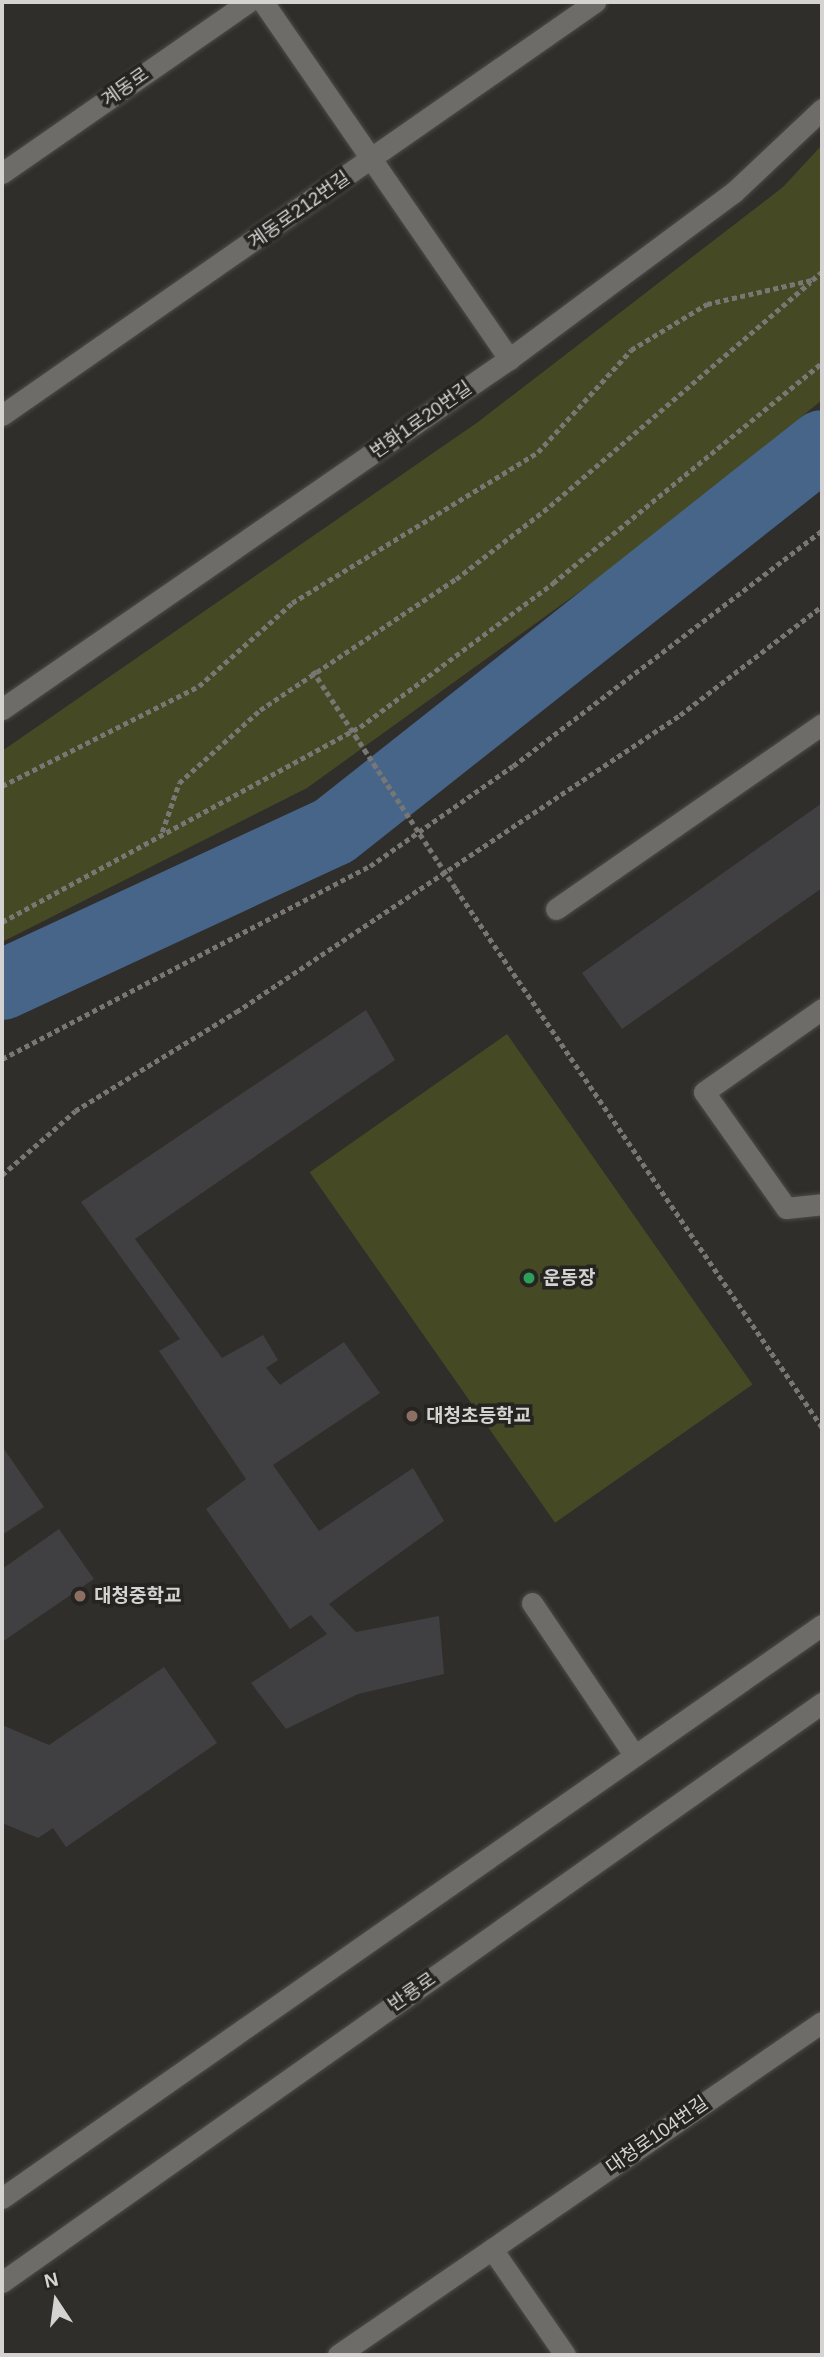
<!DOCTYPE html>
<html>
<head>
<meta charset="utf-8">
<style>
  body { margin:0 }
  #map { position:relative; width:824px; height:2357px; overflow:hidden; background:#2f2e2b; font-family:Helvetica,"Noto Sans KR",sans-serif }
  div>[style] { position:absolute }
  .green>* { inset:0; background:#454a25; transform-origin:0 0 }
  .river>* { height:70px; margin:-35px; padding:0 35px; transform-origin:35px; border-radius:35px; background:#476589 }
  .building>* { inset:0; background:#404043 }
  .path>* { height:4.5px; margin-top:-2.25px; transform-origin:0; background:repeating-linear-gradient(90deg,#787774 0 5px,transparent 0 8.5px) }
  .roads { filter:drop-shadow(0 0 2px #4c4b48) drop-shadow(0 0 2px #4c4b48) }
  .minor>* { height:21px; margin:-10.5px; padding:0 10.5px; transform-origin:10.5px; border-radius:10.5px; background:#6d6c68 }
  .path-bridge>* { height:4.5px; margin-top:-2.25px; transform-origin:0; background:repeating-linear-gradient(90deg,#787774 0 5px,transparent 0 8.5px) }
  .dots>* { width:19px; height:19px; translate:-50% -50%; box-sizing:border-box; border:4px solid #252421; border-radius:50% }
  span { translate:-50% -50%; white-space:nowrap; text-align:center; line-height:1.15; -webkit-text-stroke:7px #252421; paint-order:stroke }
  .street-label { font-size:19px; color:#d4d3d1 }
  .poi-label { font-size:19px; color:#d4d3d1; font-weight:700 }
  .left { translate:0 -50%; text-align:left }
  .frame { position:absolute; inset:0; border:4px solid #d4d3d1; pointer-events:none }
  .north { position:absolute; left:21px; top:2266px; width:70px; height:70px; -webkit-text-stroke:5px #252421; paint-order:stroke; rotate:347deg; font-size:19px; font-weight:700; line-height:28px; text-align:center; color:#d4d3d1 }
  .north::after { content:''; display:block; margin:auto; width:24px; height:32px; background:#d4d3d1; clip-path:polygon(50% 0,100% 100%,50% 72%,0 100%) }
</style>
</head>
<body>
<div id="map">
  <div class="green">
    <i style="clip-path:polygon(822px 145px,822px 400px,636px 551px,307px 788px,2px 942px,2px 751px,478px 422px,783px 187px)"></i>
    <i style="left:507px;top:1034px;width:428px;height:241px;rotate:55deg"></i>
  </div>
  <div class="river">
    <i style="left:2px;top:985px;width:366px;rotate:-24.9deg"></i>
    <i style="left:334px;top:831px;width:622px;rotate:-38.34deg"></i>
  </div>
  <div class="building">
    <i style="clip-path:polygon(822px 803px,822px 888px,622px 1029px,582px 973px)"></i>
    <i style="clip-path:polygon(366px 1010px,395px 1060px,135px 1239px,222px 1358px,263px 1335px,278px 1360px,266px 1368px,280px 1385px,344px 1342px,380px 1393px,273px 1465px,319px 1531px,413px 1468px,444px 1521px,329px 1604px,356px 1632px,439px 1616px,444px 1674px,358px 1694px,286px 1729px,251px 1683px,327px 1634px,311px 1615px,290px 1629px,206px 1509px,246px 1479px,159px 1351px,180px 1339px,81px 1202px)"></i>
    <i style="clip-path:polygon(2px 1446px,44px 1507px,2px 1535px)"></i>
    <i style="clip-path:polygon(59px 1529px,94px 1579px,2px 1642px,2px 1569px)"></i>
    <i style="clip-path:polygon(164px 1667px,217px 1743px,66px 1847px,53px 1828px,38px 1838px,2px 1823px,2px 1725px,49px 1745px)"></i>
  </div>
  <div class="path">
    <i style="left:2px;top:786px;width:221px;rotate:-26.9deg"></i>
    <i style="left:199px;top:686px;width:125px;rotate:-41.7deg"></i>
    <i style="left:292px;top:603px;width:289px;rotate:-31.5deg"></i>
    <i style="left:538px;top:452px;width:138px;rotate:-47.6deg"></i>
    <i style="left:631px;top:350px;width:89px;rotate:-31.2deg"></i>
    <i style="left:707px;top:304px;width:108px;rotate:-12.9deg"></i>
    <i style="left:812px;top:280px;width:13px;rotate:-39deg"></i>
    <i style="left:162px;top:832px;width:52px;rotate:-70.9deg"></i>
    <i style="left:179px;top:783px;width:109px;rotate:-42deg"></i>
    <i style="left:260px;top:710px;width:236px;rotate:-33.8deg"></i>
    <i style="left:456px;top:579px;width:119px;rotate:-37.8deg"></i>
    <i style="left:550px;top:506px;width:343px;rotate:-40.7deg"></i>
    <i style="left:456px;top:889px;width:651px;rotate:55.77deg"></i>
    <i style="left:2px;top:922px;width:408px;rotate:-28.6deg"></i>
    <i style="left:360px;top:727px;width:241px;rotate:-36.7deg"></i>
    <i style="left:553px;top:583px;width:348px;rotate:-39.3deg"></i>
    <i style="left:2px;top:1059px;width:416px;rotate:-27.7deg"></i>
    <i style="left:370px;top:866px;width:174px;rotate:-35deg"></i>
    <i style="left:513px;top:766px;width:388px;rotate:-37.3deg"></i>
    <i style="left:2px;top:1175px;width:97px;rotate:-41.2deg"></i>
    <i style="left:75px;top:1111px;width:189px;rotate:-31.6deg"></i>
    <i style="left:236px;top:1012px;width:534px;rotate:-33.78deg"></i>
    <i style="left:680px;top:715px;width:179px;rotate:-37.5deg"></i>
  </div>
  <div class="roads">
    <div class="minor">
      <i style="left:263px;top:2px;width:434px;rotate:55.4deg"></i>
      <i style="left:2px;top:173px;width:300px;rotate:-34.8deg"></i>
      <i style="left:2px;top:415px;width:723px;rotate:-34.86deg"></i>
      <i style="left:2px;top:709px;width:616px;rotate:-34.62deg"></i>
      <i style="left:509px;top:359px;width:280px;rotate:-36.6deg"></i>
      <i style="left:734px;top:192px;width:121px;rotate:-43.3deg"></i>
      <i style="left:556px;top:909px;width:324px;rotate:-34.8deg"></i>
      <i style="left:822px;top:1009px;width:144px;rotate:144.9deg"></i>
      <i style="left:704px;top:1092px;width:142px;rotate:54.7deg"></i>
      <i style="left:786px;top:1208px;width:36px;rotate:-6deg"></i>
      <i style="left:532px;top:1603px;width:184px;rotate:56.1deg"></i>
      <i style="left:2px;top:2198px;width:1000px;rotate:-34.95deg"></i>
      <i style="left:492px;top:2249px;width:129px;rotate:55.4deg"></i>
      <i style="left:2px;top:2282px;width:1004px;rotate:-35.23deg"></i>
      <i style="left:338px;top:2355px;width:587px;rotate:-34.53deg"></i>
    </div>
  </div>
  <div class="path-bridge">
    <i style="left:313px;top:671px;width:261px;rotate:56.7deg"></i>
  </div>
  <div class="dots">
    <i style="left:529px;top:1278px;background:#2e9e5b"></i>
    <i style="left:412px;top:1416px;background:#8d6e63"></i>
    <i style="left:80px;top:1596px;background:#8d6e63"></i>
  </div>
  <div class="street-label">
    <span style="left:125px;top:87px;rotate:-35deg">계동로</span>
    <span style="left:299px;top:210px;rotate:-35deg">계동로212번길</span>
    <span style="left:421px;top:420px;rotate:-35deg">번화1로20번길</span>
    <span style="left:412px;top:1992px;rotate:-35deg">반룡로</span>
    <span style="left:657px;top:2135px;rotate:-35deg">대청로104번길</span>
  </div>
  <div class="poi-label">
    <span class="left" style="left:543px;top:1278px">운동장</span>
    <span class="left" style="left:426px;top:1416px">대청초등학교</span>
    <span class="left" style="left:94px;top:1596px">대청중학교</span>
  </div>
  <div class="frame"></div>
  <div class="north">N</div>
</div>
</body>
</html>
